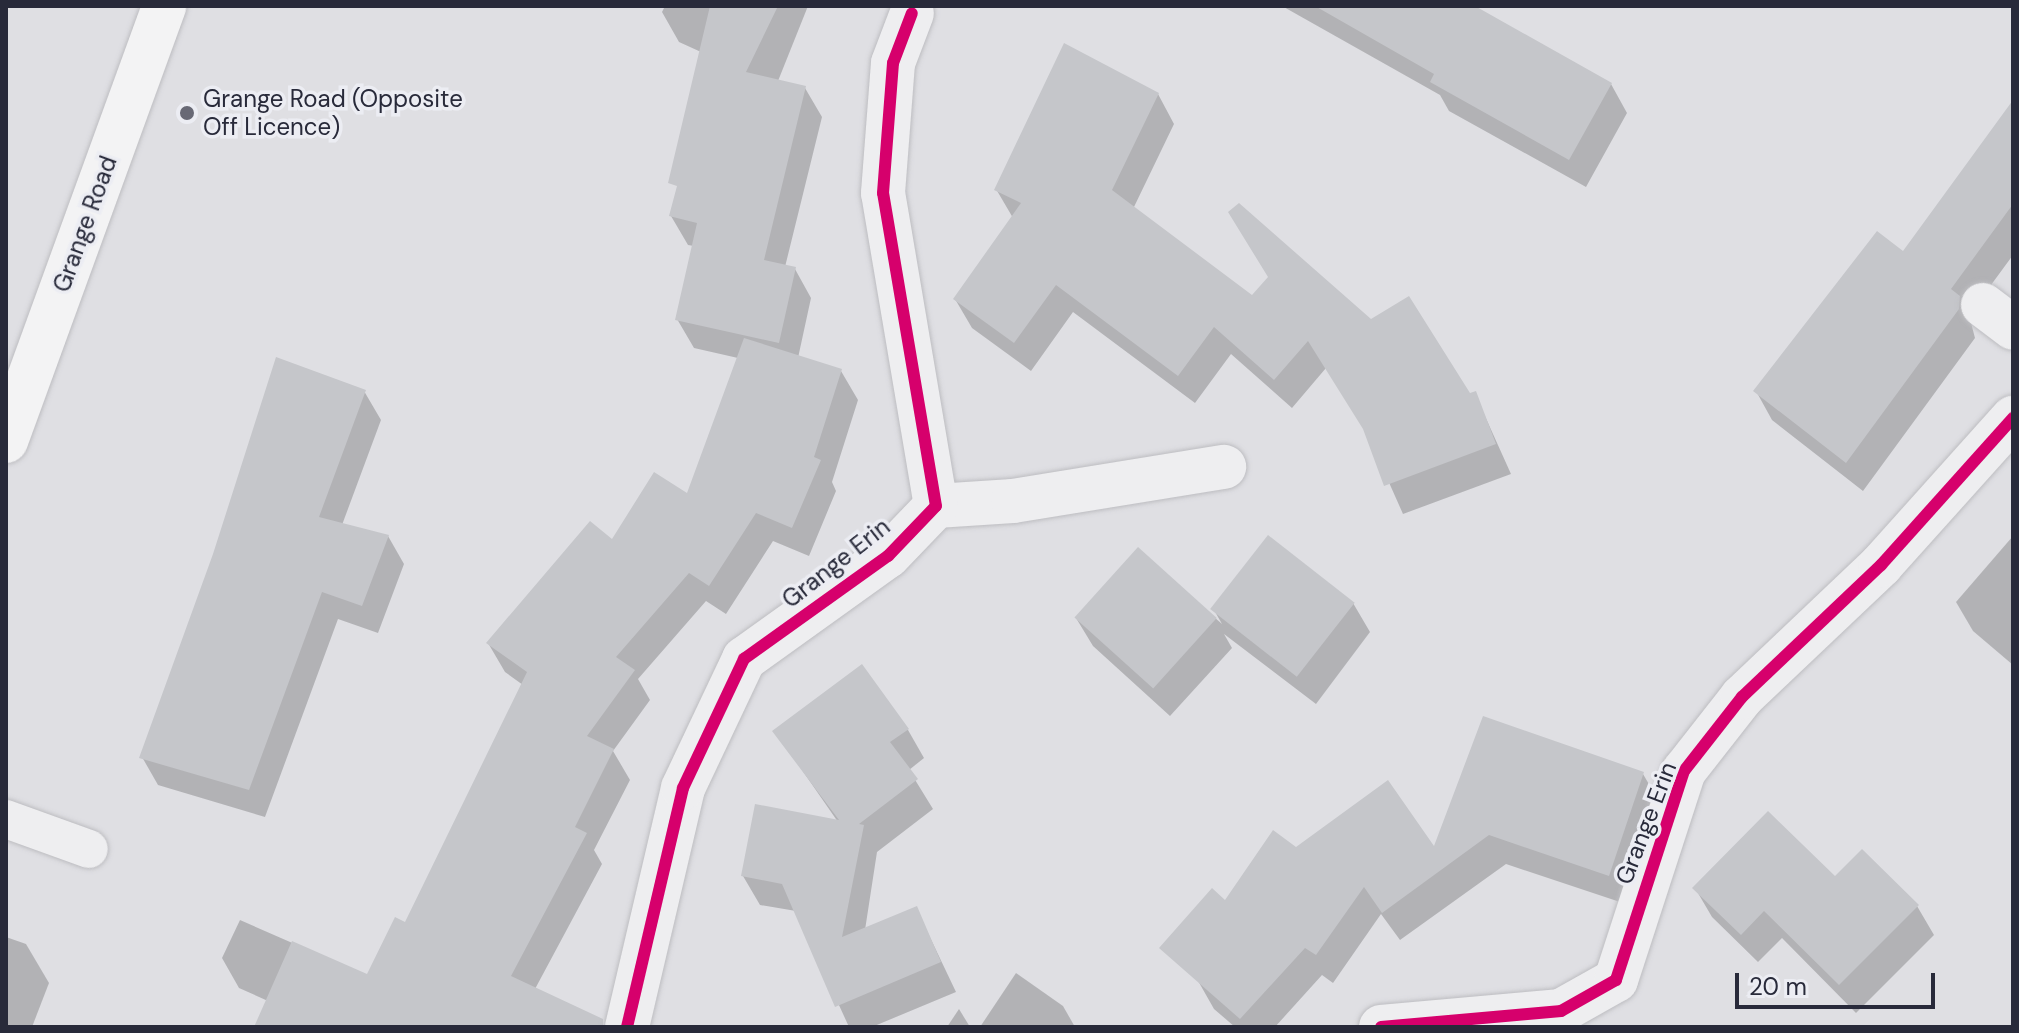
<!DOCTYPE html>
<html>
<head>
<meta charset="utf-8">
<style>
  body { margin:0 }
  #map { position:relative; width:2019px; height:1033px; overflow:hidden; background:#dfdfe3; font-family:"DM Sans",sans-serif }
  div>[style] { position:absolute }
  .shadow>* { inset:0; background:#0003 }
  .building>* { inset:0; background:#c5c6ca; transform-origin:0 0 }
  .roads { filter:drop-shadow(0 0 2px #bdbdc1) drop-shadow(0 0 2px #bdbdc1) }
  .lane>* { height:38px; margin:-19px; padding:0 19px; transform-origin:19px; border-radius:19px; background:#eeeef0 }
  .street>* { height:44px; margin:-22px; padding:0 22px; transform-origin:22px; border-radius:22px; background:#eeeef0 }
  .secondary>* { height:44px; margin:-22px; padding:0 22px; transform-origin:22px; border-radius:22px; background:#f3f3f4 }
  .cycleway>* { height:12px; margin:-6px; padding:0 6px; transform-origin:6px; border-radius:6px; background:#d6006c }
  .dots>* { width:22px; height:22px; translate:-50% -50%; box-sizing:border-box; border:4px solid #ecedf3; border-radius:50% }
  span { translate:-50% -50%; white-space:nowrap; text-align:center; line-height:1.15; -webkit-text-stroke:7px #ecedf3; paint-order:stroke }
  .poi-label { font-size:24px; color:#282a3a }
  .left { translate:0 -50%; text-align:left }
  .street-label { font-size:24px; color:#282a3a }
  .frame { position:absolute; inset:0; border:8px solid #282a3a; pointer-events:none }
  .scale { position:absolute; left:1735px; top:973px; width:200px; height:36px; box-sizing:border-box; border:4px solid #282a3a; border-top:0; padding-left:10px; font-size:24px; line-height:28px; white-space:nowrap; color:#282a3a; -webkit-text-stroke:6px #ecedf3; paint-order:stroke }
</style>
</head>
<body>
<div id="map">
  <div class="shadow">
    <i style="clip-path:polygon(665px 6px,808px 6px,778px 81px,805px 88px,822px 117px,785px 267px,795px 269px,811px 298px,798px 358px,841px 371px,858px 400px,832px 482px,836px 491px,809px 556px,773px 541px,726px 614px,706px 601px,638px 679px,650px 700px,613px 751px,630px 780px,594px 850px,602px 864px,535px 989px,565px 1027px,256px 1027px,268px 1001px,239px 988px,222px 958px,240px 920px,368px 976px,406px 925px,523px 685px,505px 672px,488px 643px,612px 542px,688px 496px,738px 358px,694px 348px,677px 319px,694px 246px,688px 245px,671px 216px,690px 142px,701px 52px,679px 42px,662px 12px)"></i>
    <i style="clip-path:polygon(1282px 6px,1471px 6px,1611px 84px,1627px 113px,1586px 187px,1449px 111px,1440px 95px)"></i>
    <i style="clip-path:polygon(1158px 94px,1174px 124px,1133px 209px,1253px 297px,1370px 322px,1469px 396px,1475px 394px,1511px 474px,1403px 514px,1367px 433px,1326px 368px,1292px 408px,1231px 354px,1195px 403px,1073px 312px,1031px 371px,972px 328px,955px 299px,1013px 218px,996px 189px)"></i>
    <i style="clip-path:polygon(2013px 104px,2013px 255px,1969px 315px,1975px 338px,1863px 491px,1772px 420px,1756px 391px,1903px 254px)"></i>
    <i style="clip-path:polygon(364px 391px,381px 420px,342px 525px,388px 536px,404px 564px,378px 633px,338px 619px,265px 817px,158px 785px,142px 757px,215px 555px)"></i>
    <i style="clip-path:polygon(2013px 536px,2013px 665px,1973px 631px,1956px 602px)"></i>
    <i style="clip-path:polygon(1138px 550px,1222px 624px,1214px 610px,1353px 603px,1370px 632px,1316px 704px,1224px 634px,1232px 648px,1170px 716px,1093px 646px,1076px 618px)"></i>
    <i style="clip-path:polygon(908px 730px,924px 758px,909px 770px,933px 809px,877px 852px,865px 930px,916px 908px,956px 992px,872px 1027px,849px 1027px,796px 911px,760px 905px,743px 876px,838px 822px,775px 731px)"></i>
    <i style="clip-path:polygon(1643px 774px,1660px 803px,1626px 904px,1506px 864px,1400px 940px,1381px 914px,1333px 983px,1322px 975px,1275px 1027px,1235px 1027px,1214px 1009px,1197px 979px,1296px 849px,1435px 850px)"></i>
    <i style="clip-path:polygon(1835px 879px,1917px 906px,1934px 935px,1856px 1013px,1782px 938px,1758px 962px,1712px 917px,1695px 888px)"></i>
    <i style="clip-path:polygon(6px 937px,26px 944px,49px 983px,32px 1027px,6px 1027px)"></i>
    <i style="clip-path:polygon(1016px 973px,1063px 1006px,1075px 1027px,980px 1027px)"></i>
    <i style="clip-path:polygon(959px 1009px,970px 1027px,947px 1027px)"></i>
  </div>
  <div class="building">
    <i style="clip-path:polygon(710px 6px,778px 6px,746px 72px,806px 86px,764px 260px,796px 267px,779px 343px,675px 320px,697px 223px,669px 216px,677px 186px,668px 183px)"></i>
    <i style="clip-path:polygon(1315px 6px,1475px 6px,1612px 83px,1569px 160px,1430px 82px,1434px 74px)"></i>
    <i style="clip-path:polygon(1064px 43px,1159px 93px,1112px 190px,1252px 295px,1268px 277px,1228px 212px,1239px 203px,1371px 319px,1409px 296px,1470px 393px,1476px 391px,1496px 444px,1384px 486px,1363px 429px,1308px 341px,1274px 380px,1214px 327px,1178px 376px,1056px 285px,1014px 343px,953px 299px,1021px 203px,994px 190px)"></i>
    <i style="clip-path:polygon(2013px 100px,2013px 204px,1951px 289px,1960px 296px,1959px 309px,1846px 463px,1753px 391px,1877px 231px,1903px 251px)"></i>
    <i style="clip-path:polygon(744px 338px,842px 369px,814px 457px,821px 460px,792px 528px,756px 513px,709px 586px,689px 573px,616px 657px,635px 670px,587px 736px,614px 749px,575px 827px,587px 833px,511px 976px,603px 1019px,603px 1027px,254px 1027px,292px 941px,367px 974px,395px 917px,405px 922px,527px 672px,486px 643px,590px 521px,612px 539px,654px 472px,687px 493px)"></i>
    <i style="clip-path:polygon(276px 357px,366px 390px,319px 517px,389px 535px,362px 606px,322px 592px,249px 790px,139px 758px,213px 554px)"></i>
    <i style="left:1268px;top:535px;width:110px;height:94px;rotate:38deg"></i>
    <i style="left:1138px;top:547px;width:106px;height:95px;rotate:42deg"></i>
    <i style="clip-path:polygon(862px 664px,909px 729px,890px 742px,918px 779px,859px 824px,864px 825px,842px 937px,917px 906px,941px 962px,835px 1007px,782px 884px,741px 876px,755px 804px,839px 820px,772px 731px)"></i>
    <i style="clip-path:polygon(1483px 716px,1644px 772px,1609px 876px,1489px 835px,1382px 913px,1364px 887px,1316px 955px,1305px 948px,1240px 1019px,1159px 948px,1212px 888px,1225px 900px,1273px 830px,1296px 847px,1388px 780px,1434px 846px)"></i>
    <i style="clip-path:polygon(1768px 811px,1835px 876px,1862px 849px,1919px 905px,1839px 985px,1764px 911px,1741px 935px,1692px 888px)"></i>
  </div>
  <div class="roads">
    <div class="lane">
      <i style="left:6px;top:819px;width:88px;rotate:19.9deg"></i>
    </div>
    <div class="street">
      <i style="left:1983px;top:305px;width:38px;rotate:37deg"></i>
      <i style="left:936px;top:506px;width:77px;rotate:-3.7deg"></i>
      <i style="left:1013px;top:501px;width:214px;rotate:-9.2deg"></i>
      <i style="left:627px;top:1027px;width:245px;rotate:-76.8deg"></i>
      <i style="left:683px;top:788px;width:143px;rotate:-64.7deg"></i>
      <i style="left:744px;top:659px;width:177px;rotate:-35.6deg"></i>
      <i style="left:888px;top:556px;width:69px;rotate:-46.2deg"></i>
      <i style="left:936px;top:506px;width:317px;rotate:-99.6deg"></i>
      <i style="left:883px;top:193px;width:130px;rotate:-85.6deg"></i>
      <i style="left:893px;top:63px;width:53px;rotate:-69.2deg"></i>
      <i style="left:1381px;top:1027px;width:181px;rotate:-5.1deg"></i>
      <i style="left:1561px;top:1011px;width:63px;rotate:-29.4deg"></i>
      <i style="left:1616px;top:980px;width:220px;rotate:-72deg"></i>
      <i style="left:1684px;top:771px;width:94px;rotate:-51.9deg"></i>
      <i style="left:1742px;top:697px;width:192px;rotate:-43.5deg"></i>
      <i style="left:1881px;top:565px;width:198px;rotate:-48.1deg"></i>
    </div>
    <div class="secondary">
      <i style="left:6px;top:441px;width:463px;rotate:-70deg"></i>
    </div>
  </div>
  <div class="cycleway">
    <i style="left:627px;top:1027px;width:245px;rotate:-76.8deg"></i>
    <i style="left:683px;top:788px;width:143px;rotate:-64.7deg"></i>
    <i style="left:744px;top:659px;width:177px;rotate:-35.6deg"></i>
    <i style="left:888px;top:556px;width:69px;rotate:-46.2deg"></i>
    <i style="left:936px;top:506px;width:317px;rotate:-99.6deg"></i>
    <i style="left:883px;top:193px;width:130px;rotate:-85.6deg"></i>
    <i style="left:893px;top:63px;width:53px;rotate:-69.2deg"></i>
    <i style="left:1381px;top:1027px;width:181px;rotate:-5.1deg"></i>
    <i style="left:1561px;top:1011px;width:63px;rotate:-29.4deg"></i>
    <i style="left:1616px;top:980px;width:220px;rotate:-72deg"></i>
    <i style="left:1684px;top:771px;width:94px;rotate:-51.9deg"></i>
    <i style="left:1742px;top:697px;width:192px;rotate:-43.5deg"></i>
    <i style="left:1881px;top:565px;width:198px;rotate:-48.1deg"></i>
  </div>
  <div class="dots">
    <i style="left:187px;top:113px;background:#686975"></i>
  </div>
  <div class="poi-label">
    <span class="left" style="left:203px;top:113px">Grange Road (Opposite<br>Off Licence)</span>
  </div>
  <div class="street-label">
    <span style="left:85px;top:224px;rotate:-70deg">Grange Road</span>
    <span style="left:836px;top:563px;rotate:-38deg">Grange Erin</span>
    <span style="left:1646px;top:823px;rotate:-69deg">Grange Erin</span>
  </div>
  <div class="frame"></div>
  <div class="scale">20 m</div>
</div>
</body>
</html>
